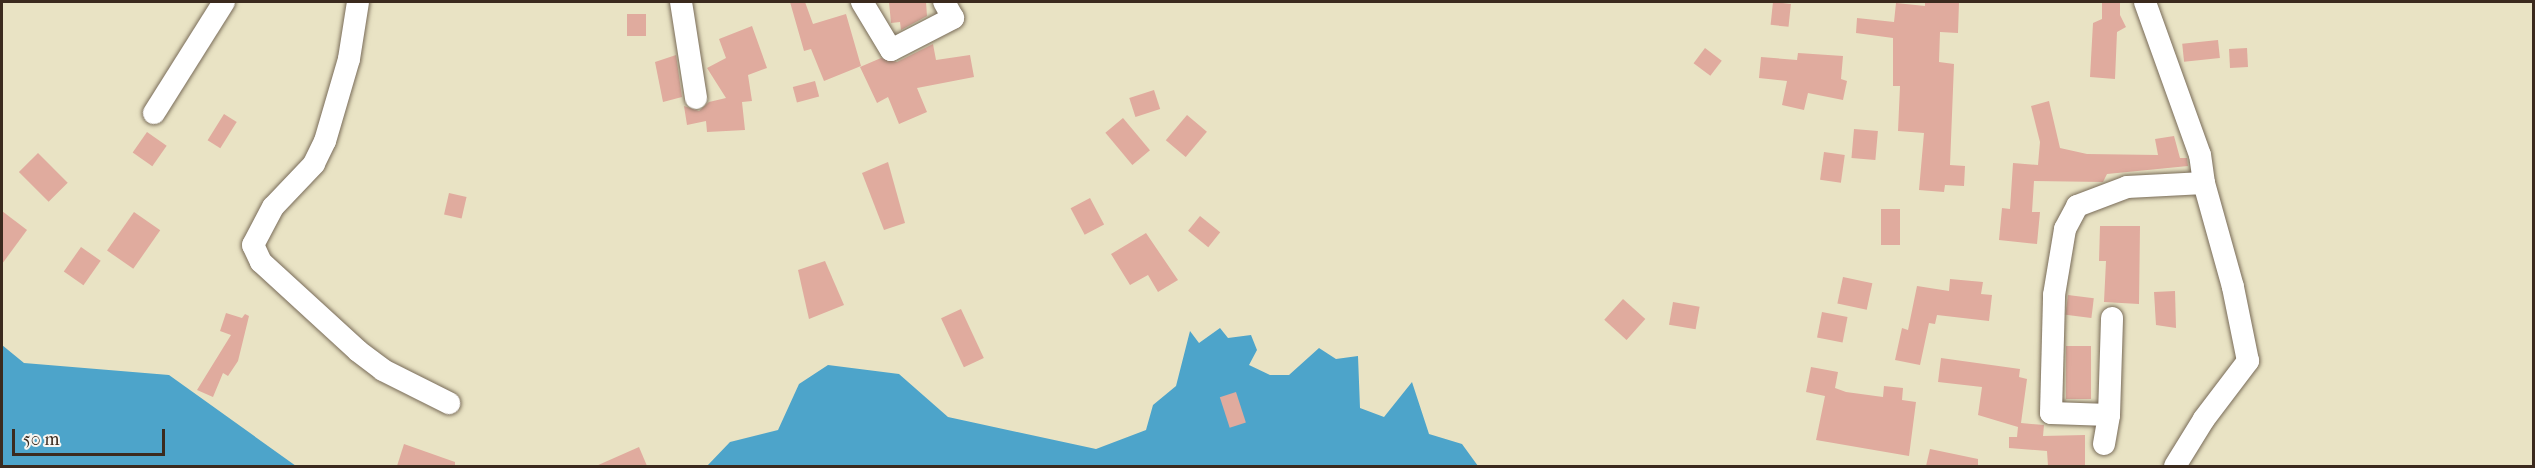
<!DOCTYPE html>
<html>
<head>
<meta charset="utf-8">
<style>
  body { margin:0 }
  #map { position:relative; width:2535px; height:468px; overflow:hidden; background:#e9e3c4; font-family:"IM FELL French Canon",serif }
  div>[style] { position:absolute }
  .water>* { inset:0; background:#4da4ca }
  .building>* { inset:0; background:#e0ab9e; transform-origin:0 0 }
  .roads { filter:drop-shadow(0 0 2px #786b58) drop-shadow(0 0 2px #786b58) }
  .minor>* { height:22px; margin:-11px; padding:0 11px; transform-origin:11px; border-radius:11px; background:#fff }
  span { translate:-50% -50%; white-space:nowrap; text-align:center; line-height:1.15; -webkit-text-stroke:4.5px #f6f6f2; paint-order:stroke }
  .frame { position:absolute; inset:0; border:3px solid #3b2a1e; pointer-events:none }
  .scale { position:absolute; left:12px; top:429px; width:153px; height:27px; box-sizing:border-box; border:3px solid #3b2a1e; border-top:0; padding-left:8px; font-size:18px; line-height:21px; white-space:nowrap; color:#3b2a1e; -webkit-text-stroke:4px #f6f6f2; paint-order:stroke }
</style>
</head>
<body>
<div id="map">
  <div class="water">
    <i style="clip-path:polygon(1220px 328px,1228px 338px,1251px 335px,1257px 350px,1249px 365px,1270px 375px,1289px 375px,1319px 348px,1336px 359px,1358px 356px,1360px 408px,1384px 417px,1412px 382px,1429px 434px,1462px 444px,1478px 466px,707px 466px,730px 442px,778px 430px,799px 384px,828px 365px,899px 374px,948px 417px,1096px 449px,1146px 430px,1153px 405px,1176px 386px,1190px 331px,1199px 343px)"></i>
    <i style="clip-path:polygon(2px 345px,24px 363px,169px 375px,296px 466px,2px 466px)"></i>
  </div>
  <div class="building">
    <i style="clip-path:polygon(790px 2px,805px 2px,813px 24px,846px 14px,861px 66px,824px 81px,811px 49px,804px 51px)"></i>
    <i style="clip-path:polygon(889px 2px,926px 2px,927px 16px,901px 30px,900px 22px,891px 23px)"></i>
    <i style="left:1773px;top:2px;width:18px;height:23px;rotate:6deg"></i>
    <i style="clip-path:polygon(1925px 2px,1959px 2px,1958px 33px,1940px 32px,1939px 62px,1954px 64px,1950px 165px,1965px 166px,1964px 186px,1945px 185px,1944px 192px,1919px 190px,1924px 133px,1898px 131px,1900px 86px,1893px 86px,1893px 38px,1856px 33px,1857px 18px,1894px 22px,1896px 3px,1925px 6px)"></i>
    <i style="clip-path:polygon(2102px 2px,2120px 2px,2120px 15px,2126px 27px,2117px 32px,2115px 79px,2090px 77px,2093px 23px,2102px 19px)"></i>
    <i style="left:627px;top:14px;width:19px;height:22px"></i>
    <i style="clip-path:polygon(752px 26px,767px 68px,748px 75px,752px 101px,742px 102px,745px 130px,707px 132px,706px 121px,687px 125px,684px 106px,699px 111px,709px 102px,726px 98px,707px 68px,726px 58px,719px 39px)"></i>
    <i style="left:2218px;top:40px;width:18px;height:36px;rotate:84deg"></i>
    <i style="clip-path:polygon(933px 44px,936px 60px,970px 55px,974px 77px,917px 88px,927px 112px,899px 124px,888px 97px,877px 103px,860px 67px,881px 58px,897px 62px)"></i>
    <i style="left:1705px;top:48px;width:21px;height:19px;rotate:37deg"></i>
    <i style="left:2247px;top:48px;width:19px;height:18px;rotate:87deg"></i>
    <i style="clip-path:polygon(1798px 53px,1843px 56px,1841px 79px,1847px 81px,1843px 100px,1808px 93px,1804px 110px,1782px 105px,1787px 81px,1759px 78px,1761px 57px,1797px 60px)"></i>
    <i style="clip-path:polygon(676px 55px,682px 97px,663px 102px,655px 62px)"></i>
    <i style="left:815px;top:81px;width:16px;height:23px;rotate:75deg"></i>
    <i style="left:1154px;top:90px;width:20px;height:26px;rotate:72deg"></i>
    <i style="clip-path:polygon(2049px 101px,2060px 148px,2087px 154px,2158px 155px,2155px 139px,2174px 136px,2180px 158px,2187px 158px,2188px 166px,2107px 174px,2103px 182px,2034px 181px,2032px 212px,2040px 212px,2037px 244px,1999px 240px,2002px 208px,2010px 209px,2013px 163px,2038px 165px,2040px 142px,2031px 106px)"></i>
    <i style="left:224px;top:114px;width:15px;height:31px;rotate:32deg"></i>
    <i style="left:1187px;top:115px;width:26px;height:33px;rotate:40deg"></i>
    <i style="left:1123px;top:118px;width:42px;height:23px;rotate:50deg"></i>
    <i style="left:1854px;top:129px;width:24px;height:29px;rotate:5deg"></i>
    <i style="left:147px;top:132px;width:24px;height:25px;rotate:35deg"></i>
    <i style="left:1824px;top:152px;width:21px;height:28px;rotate:8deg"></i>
    <i style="left:38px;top:153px;width:42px;height:27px;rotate:45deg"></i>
    <i style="clip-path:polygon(888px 162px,905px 223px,884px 230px,862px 173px)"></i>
    <i style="left:449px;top:193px;width:18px;height:22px;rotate:13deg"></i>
    <i style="left:1090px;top:198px;width:30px;height:22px;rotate:62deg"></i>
    <i style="left:1881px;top:209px;width:19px;height:36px"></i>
    <i style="clip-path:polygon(2px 211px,27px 230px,2px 264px)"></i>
    <i style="left:134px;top:212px;width:32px;height:47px;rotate:35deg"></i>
    <i style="left:1200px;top:216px;width:26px;height:19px;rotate:39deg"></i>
    <i style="clip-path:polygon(2100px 226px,2140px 226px,2139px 304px,2104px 302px,2106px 261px,2099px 261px)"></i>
    <i style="clip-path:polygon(1146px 233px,1178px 280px,1158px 292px,1148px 275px,1130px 285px,1111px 254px)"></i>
    <i style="left:81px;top:247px;width:24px;height:30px;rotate:35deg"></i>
    <i style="clip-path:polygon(825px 261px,844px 305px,809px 319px,798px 270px)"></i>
    <i style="left:1843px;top:277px;width:30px;height:27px;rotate:12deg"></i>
    <i style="clip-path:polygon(1950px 279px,1983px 282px,1981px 294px,1992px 295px,1989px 321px,1937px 315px,1935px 324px,1929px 323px,1920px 365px,1895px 360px,1902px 328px,1908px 330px,1917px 286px,1949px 291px)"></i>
    <i style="clip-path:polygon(2175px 291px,2176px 328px,2156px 325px,2154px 292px)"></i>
    <i style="left:2068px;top:295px;width:26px;height:20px;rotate:7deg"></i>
    <i style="left:1623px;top:299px;width:30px;height:28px;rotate:42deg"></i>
    <i style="left:1673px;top:302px;width:27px;height:23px;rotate:10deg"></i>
    <i style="left:961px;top:309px;width:54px;height:22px;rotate:65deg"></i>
    <i style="left:1822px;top:312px;width:26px;height:26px;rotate:11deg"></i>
    <i style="clip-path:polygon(226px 313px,242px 318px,245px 314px,249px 316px,238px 361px,228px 376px,223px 373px,213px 397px,197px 390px,231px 335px,220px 331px)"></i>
    <i style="left:2066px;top:346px;width:25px;height:53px"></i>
    <i style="clip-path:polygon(1941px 358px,2020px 369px,2019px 377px,2027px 379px,2021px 423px,2044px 425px,2043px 436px,2085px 435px,2085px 466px,2048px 466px,2047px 451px,2009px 448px,2009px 437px,2017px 437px,2018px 427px,1978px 415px,1982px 387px,1938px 382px)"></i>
    <i style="clip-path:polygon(1811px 367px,1838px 372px,1835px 388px,1846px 392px,1883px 397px,1884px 386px,1903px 388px,1902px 400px,1916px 402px,1909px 456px,1816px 440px,1825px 396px,1806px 392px)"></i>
    <i style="left:1236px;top:392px;width:32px;height:17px;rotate:72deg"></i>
    <i style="clip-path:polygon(404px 444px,455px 462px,455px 466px,397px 466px)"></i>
    <i style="clip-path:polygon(639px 447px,647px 466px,596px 466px)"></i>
    <i style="clip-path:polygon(1930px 449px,1978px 459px,1978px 466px,1926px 466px)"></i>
  </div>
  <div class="roads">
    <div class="minor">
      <i style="left:358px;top:2px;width:58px;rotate:99deg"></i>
      <i style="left:349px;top:59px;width:85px;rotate:106.3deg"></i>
      <i style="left:325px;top:141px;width:25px;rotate:116deg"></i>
      <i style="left:314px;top:164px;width:59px;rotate:133.6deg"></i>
      <i style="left:273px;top:207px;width:43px;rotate:117.8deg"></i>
      <i style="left:253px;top:245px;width:19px;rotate:65deg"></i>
      <i style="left:261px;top:262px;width:132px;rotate:42.5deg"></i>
      <i style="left:358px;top:351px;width:31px;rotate:37deg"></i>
      <i style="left:383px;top:370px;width:74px;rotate:26.6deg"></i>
      <i style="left:681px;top:2px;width:97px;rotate:81.1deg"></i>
      <i style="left:862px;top:2px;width:56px;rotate:58.9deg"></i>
      <i style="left:891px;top:50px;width:70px;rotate:-27.3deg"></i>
      <i style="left:953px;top:18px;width:18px;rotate:-119deg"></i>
      <i style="left:154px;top:113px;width:131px;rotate:-57.8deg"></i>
      <i style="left:2109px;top:415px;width:58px;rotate:-178deg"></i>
      <i style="left:2051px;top:413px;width:118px;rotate:-88.5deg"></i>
      <i style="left:2054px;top:295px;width:67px;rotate:-80.5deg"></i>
      <i style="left:2065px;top:229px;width:26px;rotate:-62deg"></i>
      <i style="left:2077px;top:206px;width:53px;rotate:-20.8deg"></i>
      <i style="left:2127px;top:187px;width:77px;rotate:-3deg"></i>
      <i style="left:2204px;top:183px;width:28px;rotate:-98deg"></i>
      <i style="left:2200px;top:155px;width:163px;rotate:-109.8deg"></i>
      <i style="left:2104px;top:444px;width:29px;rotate:-80deg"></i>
      <i style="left:2109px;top:415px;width:97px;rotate:-88.2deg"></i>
      <i style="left:2175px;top:466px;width:55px;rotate:-58.3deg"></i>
      <i style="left:2204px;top:419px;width:73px;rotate:-52.8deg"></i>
      <i style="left:2248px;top:361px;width:76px;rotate:-101.5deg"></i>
      <i style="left:2233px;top:287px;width:108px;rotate:-105.6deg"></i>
    </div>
  </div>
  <div class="frame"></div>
  <div class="scale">50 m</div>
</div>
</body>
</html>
